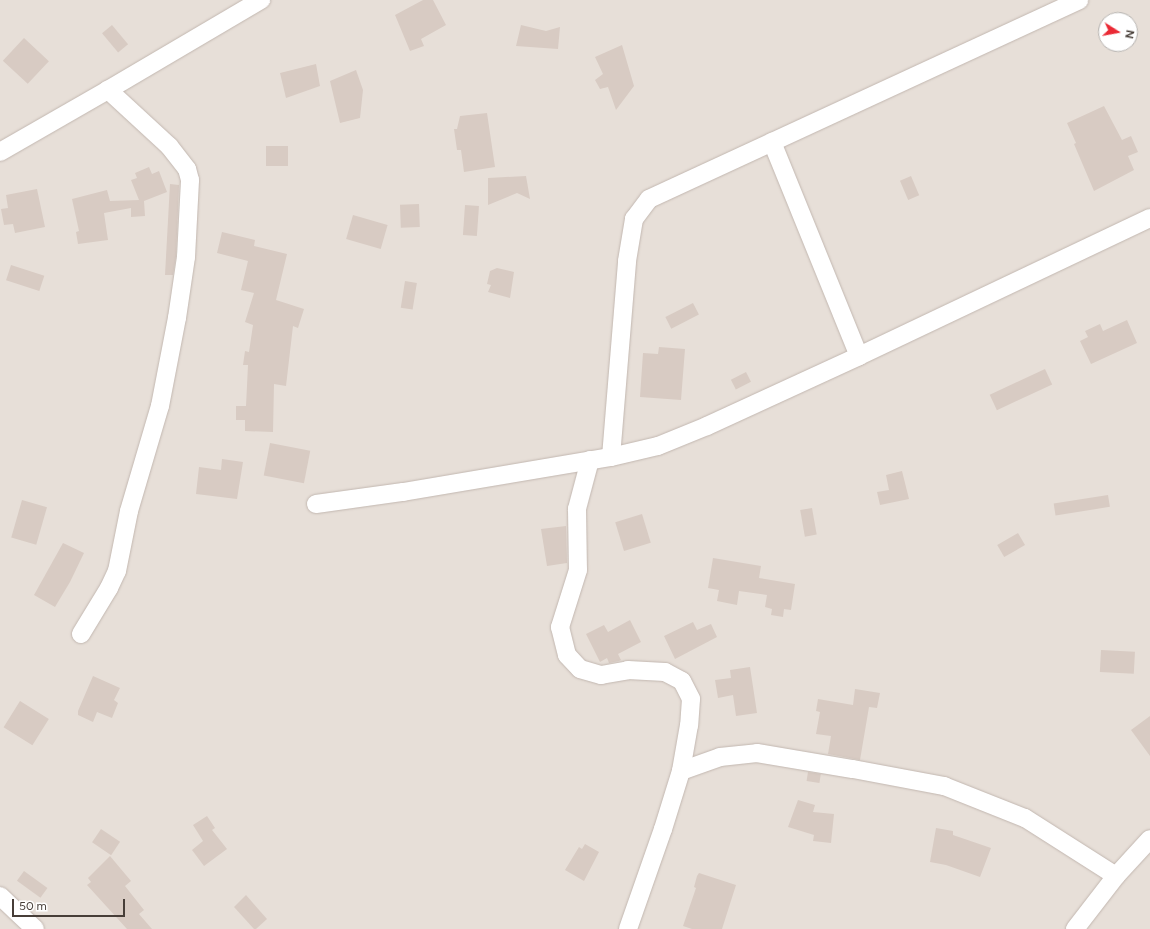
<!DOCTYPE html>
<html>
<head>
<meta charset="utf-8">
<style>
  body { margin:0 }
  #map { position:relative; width:1150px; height:929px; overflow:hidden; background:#f4efea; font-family:Figtree,sans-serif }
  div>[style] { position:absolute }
  .residential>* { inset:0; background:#e7dfd8 }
  .building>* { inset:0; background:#d8cbc3; transform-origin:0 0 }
  .roads { filter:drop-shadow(0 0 1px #c2b7b0) drop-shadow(0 0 1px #c2b7b0) }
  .minor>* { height:18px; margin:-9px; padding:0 9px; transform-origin:9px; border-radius:9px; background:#fff }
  span { translate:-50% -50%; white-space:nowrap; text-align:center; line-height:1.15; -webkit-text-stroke:3.5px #fff; paint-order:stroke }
  .north { position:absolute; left:1098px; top:12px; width:40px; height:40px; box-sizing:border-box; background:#fff; border:1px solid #b5b2af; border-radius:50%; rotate:101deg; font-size:11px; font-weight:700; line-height:16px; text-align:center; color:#473e38 }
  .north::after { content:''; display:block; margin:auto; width:14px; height:18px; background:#ea2a35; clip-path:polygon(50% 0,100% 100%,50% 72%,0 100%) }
  .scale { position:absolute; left:12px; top:899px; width:113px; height:18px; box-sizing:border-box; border:2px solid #473e38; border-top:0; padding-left:5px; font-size:12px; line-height:14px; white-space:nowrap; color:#473e38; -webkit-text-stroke:3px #fff; paint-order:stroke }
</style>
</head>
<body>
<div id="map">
  <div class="residential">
    <i style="clip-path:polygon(evenodd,0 0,1150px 0,1150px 929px,0 929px,0 0,1106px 20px,1130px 20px,1130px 44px,1106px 44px,1106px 20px)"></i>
  </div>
  <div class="building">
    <i style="clip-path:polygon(423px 0,433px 0,446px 25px,421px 39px,424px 46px,410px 51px,395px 15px)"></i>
    <i style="left:112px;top:25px;width:25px;height:13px;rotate:50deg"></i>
    <i style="clip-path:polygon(521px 25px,546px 31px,560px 27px,558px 49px,516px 46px)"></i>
    <i style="left:24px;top:38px;width:34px;height:31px;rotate:43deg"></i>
    <i style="clip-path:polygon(622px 45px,634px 86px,616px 110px,608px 87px,600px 89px,595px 80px,603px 74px,595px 57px)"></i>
    <i style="clip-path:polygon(316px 64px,320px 86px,286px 98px,280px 73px)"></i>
    <i style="clip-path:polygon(356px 70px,363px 90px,360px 118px,340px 123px,330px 81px)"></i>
    <i style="clip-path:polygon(1104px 106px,1122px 140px,1131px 136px,1138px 152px,1128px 156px,1134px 170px,1094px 191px,1074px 144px,1076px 143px,1067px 123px)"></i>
    <i style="clip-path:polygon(487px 113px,495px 167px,464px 172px,461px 150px,457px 150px,454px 129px,457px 129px,460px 116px)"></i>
    <i style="left:266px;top:146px;width:22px;height:20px"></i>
    <i style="clip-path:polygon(149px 167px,152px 174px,159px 171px,167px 192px,144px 201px,145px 216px,131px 217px,131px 208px,104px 213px,108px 240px,78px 244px,76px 232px,79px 231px,72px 199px,107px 190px,110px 201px,139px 200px,131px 180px,137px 178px,135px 173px)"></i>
    <i style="clip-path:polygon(526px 176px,530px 199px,517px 193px,488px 205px,488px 178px)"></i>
    <i style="left:911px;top:176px;width:21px;height:12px;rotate:67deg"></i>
    <i style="clip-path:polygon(170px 184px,179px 185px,176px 256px,173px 275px,165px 275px)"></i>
    <i style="clip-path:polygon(37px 189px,45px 227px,15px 233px,13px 224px,4px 225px,1px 209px,8px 208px,6px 195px)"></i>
    <i style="left:419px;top:204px;width:23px;height:19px;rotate:88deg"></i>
    <i style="left:465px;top:205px;width:14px;height:30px;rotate:4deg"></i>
    <i style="left:353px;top:215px;width:36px;height:25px;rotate:16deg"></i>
    <i style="clip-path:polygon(222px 232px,255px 240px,254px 246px,287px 254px,276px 300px,304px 309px,298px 328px,293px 326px,286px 386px,274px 384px,273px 432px,245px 431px,245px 420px,236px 420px,236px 406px,246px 406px,248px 365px,243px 365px,245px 351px,249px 352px,253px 325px,245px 322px,254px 293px,241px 290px,248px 261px,217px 253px)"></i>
    <i style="left:11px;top:265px;width:35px;height:16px;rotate:18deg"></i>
    <i style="clip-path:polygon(497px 268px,514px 272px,510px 298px,488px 292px,491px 285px,487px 284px,490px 271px)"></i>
    <i style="left:405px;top:281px;width:12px;height:27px;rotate:9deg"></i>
    <i style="left:693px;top:303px;width:13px;height:31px;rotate:63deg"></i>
    <i style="clip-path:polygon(1127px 320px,1137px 343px,1091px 364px,1080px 341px,1088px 337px,1085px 331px,1100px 324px,1103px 331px)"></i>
    <i style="clip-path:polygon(659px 347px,685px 349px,681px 400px,640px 397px,643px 353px,658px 354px)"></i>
    <i style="left:1045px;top:369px;width:17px;height:61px;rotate:65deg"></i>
    <i style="left:746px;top:372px;width:11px;height:17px;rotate:63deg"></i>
    <i style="left:270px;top:443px;width:41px;height:33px;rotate:11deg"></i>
    <i style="clip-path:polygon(222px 459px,243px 462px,237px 499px,196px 494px,199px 467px,221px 470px)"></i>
    <i style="clip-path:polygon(902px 471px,909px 499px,880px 505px,877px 492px,889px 490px,886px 475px)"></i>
    <i style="left:1108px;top:495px;width:12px;height:55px;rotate:81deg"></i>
    <i style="left:22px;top:500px;width:26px;height:39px;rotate:16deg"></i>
    <i style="left:812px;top:508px;width:27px;height:12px;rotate:80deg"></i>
    <i style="left:642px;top:514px;width:30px;height:28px;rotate:73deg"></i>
    <i style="clip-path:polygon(566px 526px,567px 563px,547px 566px,541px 529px)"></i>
    <i style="left:1018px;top:533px;width:14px;height:24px;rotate:60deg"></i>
    <i style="clip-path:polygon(63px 543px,84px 553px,70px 582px,55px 607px,34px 595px)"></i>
    <i style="clip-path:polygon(713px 558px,761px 566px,759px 578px,795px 584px,791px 610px,784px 609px,783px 617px,771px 615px,772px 609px,765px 607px,767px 595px,739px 591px,737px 605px,717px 601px,719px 590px,708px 588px)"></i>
    <i style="clip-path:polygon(630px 620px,641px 642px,618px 654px,621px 660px,619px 661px,609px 663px,607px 658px,600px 662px,586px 634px,604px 625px,608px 632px)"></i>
    <i style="clip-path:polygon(693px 622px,697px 630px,711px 624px,717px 637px,675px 659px,664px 636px)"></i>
    <i style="left:1101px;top:650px;width:34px;height:22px;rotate:3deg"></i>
    <i style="clip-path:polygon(750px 667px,757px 713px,736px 716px,733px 695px,718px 698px,715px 680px,731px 678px,730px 670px)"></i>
    <i style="clip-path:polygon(93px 676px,120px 688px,114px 700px,118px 703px,112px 718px,97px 712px,93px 722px,78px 715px,78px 711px)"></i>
    <i style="clip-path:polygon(855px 689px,880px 693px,877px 708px,869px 707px,860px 760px,828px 754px,831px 736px,816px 734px,820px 712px,816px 711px,818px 699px,853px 705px)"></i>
    <i style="left:20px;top:701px;width:34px;height:31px;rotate:32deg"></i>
    <i style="clip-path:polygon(1150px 716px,1150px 756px,1131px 730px)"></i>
    <i style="left:808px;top:772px;width:13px;height:9px;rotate:9deg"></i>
    <i style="clip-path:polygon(798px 800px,815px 805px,813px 812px,834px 814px,831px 843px,813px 841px,814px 835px,788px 827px)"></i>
    <i style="clip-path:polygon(207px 816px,215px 828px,212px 830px,227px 849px,204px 866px,192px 850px,203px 841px,193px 825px)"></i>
    <i style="clip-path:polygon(936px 828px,953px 831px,953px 835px,991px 848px,980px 877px,946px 865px,930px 862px)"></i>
    <i style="left:101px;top:829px;width:23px;height:16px;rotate:34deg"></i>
    <i style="clip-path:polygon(585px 844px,599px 852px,584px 881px,565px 870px,579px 847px,582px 849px)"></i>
    <i style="clip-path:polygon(110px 856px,131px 881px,125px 886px,144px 910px,139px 914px,152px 929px,127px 929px,87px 885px,91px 882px,88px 878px)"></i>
    <i style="left:24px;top:871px;width:29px;height:12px;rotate:36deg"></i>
    <i style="clip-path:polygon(699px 873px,736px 885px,722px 929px,692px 929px,683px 926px,696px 888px,694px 887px,697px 876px)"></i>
    <i style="clip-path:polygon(246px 895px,267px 919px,256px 929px,254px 929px,234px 907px)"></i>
  </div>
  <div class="roads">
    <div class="minor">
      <i style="left:772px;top:142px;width:231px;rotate:67.9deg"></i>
      <i style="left:0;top:152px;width:125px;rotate:-29.9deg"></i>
      <i style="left:108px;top:90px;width:178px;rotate:-30.5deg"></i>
      <i style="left:611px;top:457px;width:197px;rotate:-85.3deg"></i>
      <i style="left:627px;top:261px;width:43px;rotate:-80.5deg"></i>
      <i style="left:634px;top:219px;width:25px;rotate:-53deg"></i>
      <i style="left:649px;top:199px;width:474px;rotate:-24.8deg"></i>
      <i style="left:590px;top:460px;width:51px;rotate:104.9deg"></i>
      <i style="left:577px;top:509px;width:61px;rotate:89.1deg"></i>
      <i style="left:578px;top:570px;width:60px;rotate:107.5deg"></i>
      <i style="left:560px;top:627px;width:29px;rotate:76deg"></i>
      <i style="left:567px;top:655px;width:19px;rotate:47deg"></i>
      <i style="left:580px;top:669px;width:22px;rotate:16deg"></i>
      <i style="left:601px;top:675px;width:27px;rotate:-10deg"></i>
      <i style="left:628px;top:670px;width:37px;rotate:3deg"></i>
      <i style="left:665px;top:672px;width:19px;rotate:28deg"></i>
      <i style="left:682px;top:681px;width:20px;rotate:63deg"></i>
      <i style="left:691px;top:699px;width:26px;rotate:94deg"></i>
      <i style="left:689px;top:725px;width:47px;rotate:99.9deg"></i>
      <i style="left:681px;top:771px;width:61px;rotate:107.2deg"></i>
      <i style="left:663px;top:829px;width:106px;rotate:109.3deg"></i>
      <i style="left:316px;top:504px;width:88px;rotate:-7.9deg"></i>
      <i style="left:403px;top:492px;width:211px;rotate:-9.6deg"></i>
      <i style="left:611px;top:457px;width:48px;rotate:-13.2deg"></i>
      <i style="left:658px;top:446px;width:53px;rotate:-22.2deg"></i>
      <i style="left:707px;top:426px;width:167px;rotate:-24.7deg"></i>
      <i style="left:859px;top:356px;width:322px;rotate:-25.4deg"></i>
      <i style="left:81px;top:634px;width:54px;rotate:-58.7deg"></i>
      <i style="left:109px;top:588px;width:19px;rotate:-65deg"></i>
      <i style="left:117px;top:571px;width:61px;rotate:-78.7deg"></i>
      <i style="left:129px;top:511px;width:109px;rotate:-73.6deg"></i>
      <i style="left:160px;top:406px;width:90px;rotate:-79.1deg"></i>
      <i style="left:177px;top:318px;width:62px;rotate:-81.6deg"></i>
      <i style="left:186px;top:257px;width:77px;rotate:-87deg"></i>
      <i style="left:190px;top:180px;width:11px;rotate:-105deg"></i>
      <i style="left:187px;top:169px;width:29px;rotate:-128deg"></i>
      <i style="left:169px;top:146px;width:83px;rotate:-137.4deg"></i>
      <i style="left:681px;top:771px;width:41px;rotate:-19.7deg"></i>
      <i style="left:720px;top:757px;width:37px;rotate:-6deg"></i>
      <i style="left:757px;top:753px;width:97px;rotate:9.5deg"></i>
      <i style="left:853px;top:769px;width:93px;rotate:10.6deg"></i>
      <i style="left:944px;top:786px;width:87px;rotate:21.6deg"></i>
      <i style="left:1025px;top:818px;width:108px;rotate:32.5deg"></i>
      <i style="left:0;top:896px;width:48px;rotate:43.3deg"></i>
      <i style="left:1075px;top:929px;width:67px;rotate:-52.3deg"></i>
      <i style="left:1116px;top:876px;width:50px;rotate:-47.4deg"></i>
    </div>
  </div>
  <div class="north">N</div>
  <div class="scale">50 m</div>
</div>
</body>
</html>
